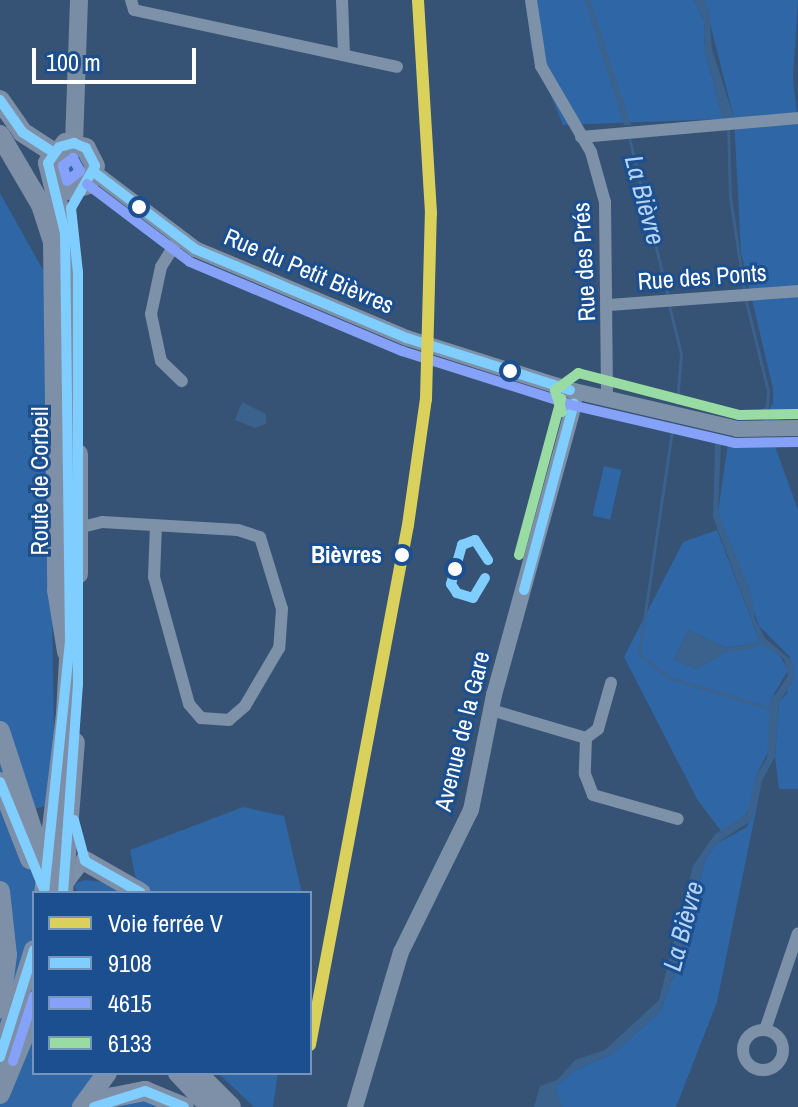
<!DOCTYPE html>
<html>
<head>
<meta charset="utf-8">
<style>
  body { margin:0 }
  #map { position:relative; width:798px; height:1107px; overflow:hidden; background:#365274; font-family:"Archivo Narrow",sans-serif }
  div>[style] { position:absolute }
  .green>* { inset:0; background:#2f66a5; transform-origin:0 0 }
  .water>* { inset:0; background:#3b618d }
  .stream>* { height:3px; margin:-1.5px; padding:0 1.5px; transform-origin:1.5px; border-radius:1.5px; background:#3b618d }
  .minor>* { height:12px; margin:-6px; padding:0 6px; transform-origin:6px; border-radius:6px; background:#7d92a8 }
  .minor>.ring { margin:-6px; padding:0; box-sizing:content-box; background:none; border:12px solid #7d92a8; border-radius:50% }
  .tertiary>* { height:16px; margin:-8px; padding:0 8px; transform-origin:8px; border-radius:8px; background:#7d92a8 }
  .secondary>* { height:18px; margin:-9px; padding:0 9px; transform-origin:9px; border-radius:9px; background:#798da4 }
  .primary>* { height:20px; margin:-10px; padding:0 10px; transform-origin:10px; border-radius:10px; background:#7d8ea7 }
  .trunk>* { height:20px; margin:-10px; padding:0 10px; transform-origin:10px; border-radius:10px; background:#7e90a7 }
  .trunk-bridge>* { height:20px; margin:-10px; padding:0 10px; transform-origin:10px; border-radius:10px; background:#7e90a7 }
  .bus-1>* { height:10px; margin:-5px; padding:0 5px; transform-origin:5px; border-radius:5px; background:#80cdff }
  .bus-2>* { height:10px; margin:-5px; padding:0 5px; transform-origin:5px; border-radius:5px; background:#86a1f8 }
  .bus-3>* { height:10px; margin:-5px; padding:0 5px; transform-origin:5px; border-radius:5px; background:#99dca3 }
  .rail-1>* { height:12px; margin:-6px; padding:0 6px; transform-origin:6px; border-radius:6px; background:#d9d15c }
  .dots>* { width:22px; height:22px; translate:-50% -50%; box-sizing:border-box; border:4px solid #1b4f8f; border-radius:50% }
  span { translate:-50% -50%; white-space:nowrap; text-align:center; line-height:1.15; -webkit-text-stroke:6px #1b4f8f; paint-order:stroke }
  .street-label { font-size:24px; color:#fff }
  .stop-label { font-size:24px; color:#fff; font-weight:700 }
  .right { translate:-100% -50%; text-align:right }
  .water-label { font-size:26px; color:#b5d3f5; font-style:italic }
  .legend { position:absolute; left:32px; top:891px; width:280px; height:184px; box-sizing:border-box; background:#1b4f8f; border:2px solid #7695bc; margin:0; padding:10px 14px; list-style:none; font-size:24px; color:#fff }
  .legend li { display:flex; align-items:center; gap:16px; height:40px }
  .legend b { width:40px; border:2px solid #7695bc }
  .scale { position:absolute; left:32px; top:48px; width:164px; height:36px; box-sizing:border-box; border:4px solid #fff; border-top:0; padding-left:10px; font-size:24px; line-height:28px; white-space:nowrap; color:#fff; -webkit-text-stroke:6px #1b4f8f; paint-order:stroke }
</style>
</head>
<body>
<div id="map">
  <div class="green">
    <i style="clip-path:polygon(526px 0,694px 0,704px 20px,705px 51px,723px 119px,563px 125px,531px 48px)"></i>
    <i style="clip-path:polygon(704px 0,798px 0,793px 79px,798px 123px,798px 416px,761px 424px,773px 403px,773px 389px,741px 253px,734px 118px)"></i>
    <i style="clip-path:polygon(75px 152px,85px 162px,81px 180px,62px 181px,57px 159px)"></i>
    <i style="clip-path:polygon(0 193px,47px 277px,55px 803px,35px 809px,34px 1073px,103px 1073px,116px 1100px,145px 1096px,176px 1107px,0 1107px)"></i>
    <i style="clip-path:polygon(728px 443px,775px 446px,798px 510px,798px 789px,779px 789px,775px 757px,779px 702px,787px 693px,790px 657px,759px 626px,718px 512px)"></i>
    <i style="left:604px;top:466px;width:18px;height:51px;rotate:13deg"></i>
    <i style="clip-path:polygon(717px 530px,760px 642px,727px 648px,688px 630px,674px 660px,697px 669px,724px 653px,761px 643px,780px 656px,788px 670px,774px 694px,769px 750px,756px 776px,751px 805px,743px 819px,721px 831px,697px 799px,624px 657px,683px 542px)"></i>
    <i style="clip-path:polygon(761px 786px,717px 1002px,676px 1107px,562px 1107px,555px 1088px,575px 1070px,612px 1054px,660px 1012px,683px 950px,705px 860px,716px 844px,747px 827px)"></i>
    <i style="clip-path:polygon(243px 807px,284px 816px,302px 893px,150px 893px,135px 876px,130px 850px)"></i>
    <i style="clip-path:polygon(85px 880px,103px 882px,129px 893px,78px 893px,73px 884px)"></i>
    <i style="clip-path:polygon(218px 1073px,278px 1073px,273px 1107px,254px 1107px)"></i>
  </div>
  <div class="water">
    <i style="clip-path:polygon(585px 0,590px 0,631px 125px,624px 125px)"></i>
    <i style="clip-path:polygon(694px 0,704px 0,709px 10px,712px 49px,734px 118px,723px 119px,705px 51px,704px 20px)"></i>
    <i style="clip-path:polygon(242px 402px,266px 414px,266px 424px,255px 428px,235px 420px)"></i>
    <i style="clip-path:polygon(715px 442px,721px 443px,718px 512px,750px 591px,755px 619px,765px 638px,793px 662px,793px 682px,779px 702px,775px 757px,762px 781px,752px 820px,716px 844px,705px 860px,683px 950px,660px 1012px,612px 1054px,575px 1070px,556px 1088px,562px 1107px,534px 1107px,540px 1086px,557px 1080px,575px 1060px,605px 1050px,659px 1000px,693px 866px,715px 834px,747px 814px,756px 776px,767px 758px,770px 702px,788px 676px,784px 659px,761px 644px,753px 648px,724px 653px,697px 669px,674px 660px,688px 630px,727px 648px,760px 642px,713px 517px)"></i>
  </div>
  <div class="stream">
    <i style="left:728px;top:127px;width:70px;rotate:88.4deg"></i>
    <i style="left:730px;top:197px;width:94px;rotate:81.4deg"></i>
    <i style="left:629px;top:137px;width:165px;rotate:76.3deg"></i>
    <i style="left:745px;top:297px;width:97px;rotate:76.3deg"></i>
    <i style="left:768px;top:391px;width:16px;rotate:94deg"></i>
    <i style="left:767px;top:407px;width:12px;rotate:149deg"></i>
    <i style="left:669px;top:305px;width:50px;rotate:76.2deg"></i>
    <i style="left:681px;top:354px;width:49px;rotate:94.7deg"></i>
    <i style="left:673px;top:424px;width:232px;rotate:98.4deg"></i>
    <i style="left:639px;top:654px;width:39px;rotate:38deg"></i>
    <i style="left:670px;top:678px;width:107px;rotate:16.9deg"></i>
  </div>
  <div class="minor">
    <i style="left:131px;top:0;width:10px;rotate:73deg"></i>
    <i style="left:134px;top:10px;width:269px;rotate:12.2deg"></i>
    <i style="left:342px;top:0;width:55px;rotate:87.9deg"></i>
    <i style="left:531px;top:0;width:67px;rotate:81.4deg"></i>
    <i style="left:541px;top:66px;width:99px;rotate:59.8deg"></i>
    <i style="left:591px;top:152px;width:52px;rotate:74.4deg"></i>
    <i style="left:605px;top:202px;width:192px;rotate:89.4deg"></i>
    <i style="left:581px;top:137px;width:218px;rotate:-5deg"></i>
    <i style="left:179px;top:238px;width:34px;rotate:122deg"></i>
    <i style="left:161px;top:267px;width:48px;rotate:102deg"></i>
    <i style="left:151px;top:314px;width:48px;rotate:78deg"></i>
    <i style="left:161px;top:361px;width:29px;rotate:44deg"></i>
    <i style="left:609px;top:305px;width:190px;rotate:-4.2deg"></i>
    <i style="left:65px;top:504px;width:27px;rotate:62deg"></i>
    <i style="left:78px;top:528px;width:25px;rotate:-14deg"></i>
    <i style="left:102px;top:522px;width:136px;rotate:3.4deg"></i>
    <i style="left:238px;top:530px;width:23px;rotate:18deg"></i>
    <i style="left:260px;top:537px;width:75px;rotate:73deg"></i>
    <i style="left:282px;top:609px;width:39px;rotate:94deg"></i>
    <i style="left:279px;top:648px;width:67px;rotate:120.4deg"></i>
    <i style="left:245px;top:706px;width:21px;rotate:139deg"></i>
    <i style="left:229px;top:720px;width:28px;rotate:-176deg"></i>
    <i style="left:201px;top:718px;width:18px;rotate:-131deg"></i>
    <i style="left:189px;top:704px;width:132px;rotate:-105.4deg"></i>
    <i style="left:154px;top:577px;width:51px;rotate:-87.8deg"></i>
    <i style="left:491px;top:710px;width:99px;rotate:16.4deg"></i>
    <i style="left:586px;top:738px;width:15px;rotate:-37deg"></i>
    <i style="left:598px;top:729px;width:48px;rotate:-74.2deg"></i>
    <i style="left:586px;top:738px;width:36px;rotate:92deg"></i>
    <i style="left:585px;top:774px;width:22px;rotate:69deg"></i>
    <i style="left:593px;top:795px;width:88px;rotate:15.8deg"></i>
    <i style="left:64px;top:888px;width:34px;rotate:-52deg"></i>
    <i style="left:765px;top:1030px;width:102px;rotate:-71.2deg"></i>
    <i class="ring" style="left:743px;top:1030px;width:28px;height:28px"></i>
  </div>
  <div class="tertiary">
    <i style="left:95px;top:173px;width:126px;rotate:37.2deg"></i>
    <i style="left:195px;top:249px;width:230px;rotate:22.8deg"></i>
    <i style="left:407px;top:338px;width:171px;rotate:17.7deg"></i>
    <i style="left:570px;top:390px;width:171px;rotate:13.1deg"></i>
    <i style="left:737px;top:429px;width:61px;rotate:-0.9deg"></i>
    <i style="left:355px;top:1107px;width:162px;rotate:-73.5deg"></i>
    <i style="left:401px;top:952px;width:158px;rotate:-63.8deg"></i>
    <i style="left:471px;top:810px;width:117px;rotate:-78.7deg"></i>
    <i style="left:494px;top:695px;width:302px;rotate:-74.6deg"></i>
  </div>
  <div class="secondary">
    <i style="left:74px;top:143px;width:143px;rotate:-88deg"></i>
  </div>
  <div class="primary">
    <i style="left:57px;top:185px;width:14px;rotate:21deg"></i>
    <i style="left:70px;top:190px;width:19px;rotate:-18deg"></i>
    <i style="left:88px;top:184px;width:19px;rotate:-69deg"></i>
    <i style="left:95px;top:166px;width:20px;rotate:-117deg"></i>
    <i style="left:86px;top:148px;width:21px;rotate:-166deg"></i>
    <i style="left:66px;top:143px;width:27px;rotate:132deg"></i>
    <i style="left:48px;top:163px;width:72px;rotate:76.3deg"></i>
    <i style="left:65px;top:233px;width:242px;rotate:90deg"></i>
    <i style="left:78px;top:574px;width:120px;rotate:-90deg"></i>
    <i style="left:44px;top:893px;width:181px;rotate:-83deg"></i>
    <i style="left:66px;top:713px;width:71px;rotate:-86.8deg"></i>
    <i style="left:70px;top:642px;width:87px;rotate:-93.3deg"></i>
    <i style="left:63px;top:893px;width:151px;rotate:-85.5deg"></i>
    <i style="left:0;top:1057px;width:112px;rotate:-72.4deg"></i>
    <i style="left:0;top:1094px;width:89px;rotate:-67.5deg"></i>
  </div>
  <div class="trunk">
    <i style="left:0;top:100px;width:39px;rotate:55deg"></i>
    <i style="left:22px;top:132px;width:37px;rotate:33deg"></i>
    <i style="left:0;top:135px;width:81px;rotate:59.6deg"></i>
    <i style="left:41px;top:205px;width:38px;rotate:72deg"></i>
    <i style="left:53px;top:241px;width:349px;rotate:89.3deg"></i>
    <i style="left:57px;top:590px;width:63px;rotate:80.8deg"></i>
    <i style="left:0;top:731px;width:109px;rotate:71.9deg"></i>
    <i style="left:0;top:782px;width:83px;rotate:68.7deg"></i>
    <i style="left:85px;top:861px;width:64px;rotate:29.7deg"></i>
    <i style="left:0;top:891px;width:64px;rotate:83.8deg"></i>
    <i style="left:7px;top:955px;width:54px;rotate:97.4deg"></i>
    <i style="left:178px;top:1073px;width:47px;rotate:46.7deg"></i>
    <i style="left:197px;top:1073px;width:48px;rotate:45deg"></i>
    <i style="left:82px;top:1107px;width:42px;rotate:-53.7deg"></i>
    <i style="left:94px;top:1107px;width:22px;rotate:-27deg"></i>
    <i style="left:114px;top:1097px;width:32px;rotate:-11deg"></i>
    <i style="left:145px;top:1091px;width:42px;rotate:22.3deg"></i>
  </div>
  <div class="trunk-bridge">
    <i style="left:34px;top:835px;width:64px;rotate:64.2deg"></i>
  </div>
  <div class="bus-1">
    <i style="left:0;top:100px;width:39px;rotate:55deg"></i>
    <i style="left:22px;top:132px;width:37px;rotate:33deg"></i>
    <i style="left:95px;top:173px;width:126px;rotate:37.2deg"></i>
    <i style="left:195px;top:249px;width:230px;rotate:22.8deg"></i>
    <i style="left:407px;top:338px;width:171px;rotate:17.7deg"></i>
    <i style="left:485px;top:578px;width:23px;rotate:121deg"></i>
    <i style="left:473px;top:598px;width:17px;rotate:-163deg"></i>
    <i style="left:457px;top:593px;width:11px;rotate:-124deg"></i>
    <i style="left:451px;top:584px;width:41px;rotate:-74.2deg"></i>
    <i style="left:462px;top:545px;width:14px;rotate:-21deg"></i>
    <i style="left:475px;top:540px;width:24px;rotate:57deg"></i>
    <i style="left:524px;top:590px;width:193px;rotate:-75deg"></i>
    <i style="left:0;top:782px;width:113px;rotate:67.7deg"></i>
    <i style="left:74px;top:820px;width:42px;rotate:75deg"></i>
    <i style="left:85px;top:861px;width:64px;rotate:29.7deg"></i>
    <i style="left:44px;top:893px;width:252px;rotate:-84.1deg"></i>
    <i style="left:70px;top:642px;width:409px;rotate:-90.7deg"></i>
    <i style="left:65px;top:233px;width:72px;rotate:-103.7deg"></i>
    <i style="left:48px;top:163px;width:19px;rotate:-55deg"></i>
    <i style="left:59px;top:147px;width:16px;rotate:-15deg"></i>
    <i style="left:74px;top:143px;width:13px;rotate:23deg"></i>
    <i style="left:86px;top:148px;width:20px;rotate:63deg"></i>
    <i style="left:95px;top:166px;width:48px;rotate:119.7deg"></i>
    <i style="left:71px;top:208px;width:64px;rotate:83.8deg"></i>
    <i style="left:78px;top:272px;width:412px;rotate:90deg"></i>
    <i style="left:78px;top:684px;width:210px;rotate:94.1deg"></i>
    <i style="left:0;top:1057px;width:112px;rotate:-72.4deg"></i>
    <i style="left:94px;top:1107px;width:53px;rotate:-17.4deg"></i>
    <i style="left:145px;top:1091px;width:42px;rotate:22.3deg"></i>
  </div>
  <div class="bus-2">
    <i style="left:73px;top:158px;width:15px;rotate:62deg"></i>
    <i style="left:80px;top:171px;width:16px;rotate:142deg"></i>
    <i style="left:67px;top:181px;width:16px;rotate:-105deg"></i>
    <i style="left:63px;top:166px;width:13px;rotate:-39deg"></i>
    <i style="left:87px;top:184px;width:129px;rotate:37.1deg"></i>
    <i style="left:190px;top:262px;width:230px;rotate:22.8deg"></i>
    <i style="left:402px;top:351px;width:172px;rotate:17.6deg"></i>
    <i style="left:567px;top:404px;width:172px;rotate:13.1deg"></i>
    <i style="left:735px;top:443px;width:63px;rotate:-0.9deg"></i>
    <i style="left:13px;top:1061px;width:68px;rotate:-72.1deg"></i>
  </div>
  <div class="bus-3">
    <i style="left:562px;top:412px;width:23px;rotate:-108deg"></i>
    <i style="left:555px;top:390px;width:29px;rotate:-36deg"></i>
    <i style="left:578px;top:373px;width:166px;rotate:14.6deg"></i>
    <i style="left:739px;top:415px;width:59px;rotate:-1deg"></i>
    <i style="left:519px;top:555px;width:162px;rotate:-74.9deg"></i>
  </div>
  <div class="rail-1">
    <i style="left:310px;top:1045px;width:529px;rotate:-79.33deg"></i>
    <i style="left:408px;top:525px;width:127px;rotate:-81.9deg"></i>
    <i style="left:426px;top:399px;width:186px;rotate:-88.5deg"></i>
    <i style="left:431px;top:213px;width:213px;rotate:-93.5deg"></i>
  </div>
  <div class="dots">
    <i style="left:139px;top:207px;background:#fff"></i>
    <i style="left:510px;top:371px;background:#fff"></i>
    <i style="left:402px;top:555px;background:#fff"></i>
    <i style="left:455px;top:569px;background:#fff"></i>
  </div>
  <div class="street-label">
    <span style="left:584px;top:262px;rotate:-93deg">Rue des Prés</span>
    <span style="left:309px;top:271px;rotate:23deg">Rue du Petit Bièvres</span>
    <span style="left:702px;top:277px;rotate:-4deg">Rue des Ponts</span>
    <span style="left:40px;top:481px;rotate:-90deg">Route de Corbeil</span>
    <span style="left:462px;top:731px;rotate:-76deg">Avenue de la Gare</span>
  </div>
  <div class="stop-label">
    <span class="right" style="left:382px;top:555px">Bièvres</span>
  </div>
  <div class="water-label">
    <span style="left:645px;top:200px;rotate:75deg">La Bièvre</span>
    <span style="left:683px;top:926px;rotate:-75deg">La Bièvre</span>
  </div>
  <ul class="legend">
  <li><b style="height:10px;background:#d9d15c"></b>Voie ferrée V</li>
  <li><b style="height:10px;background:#80cdff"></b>9108</li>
  <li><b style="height:10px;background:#86a1f8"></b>4615</li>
  <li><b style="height:10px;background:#99dca3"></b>6133</li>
  </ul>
  <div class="scale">100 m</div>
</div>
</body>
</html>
